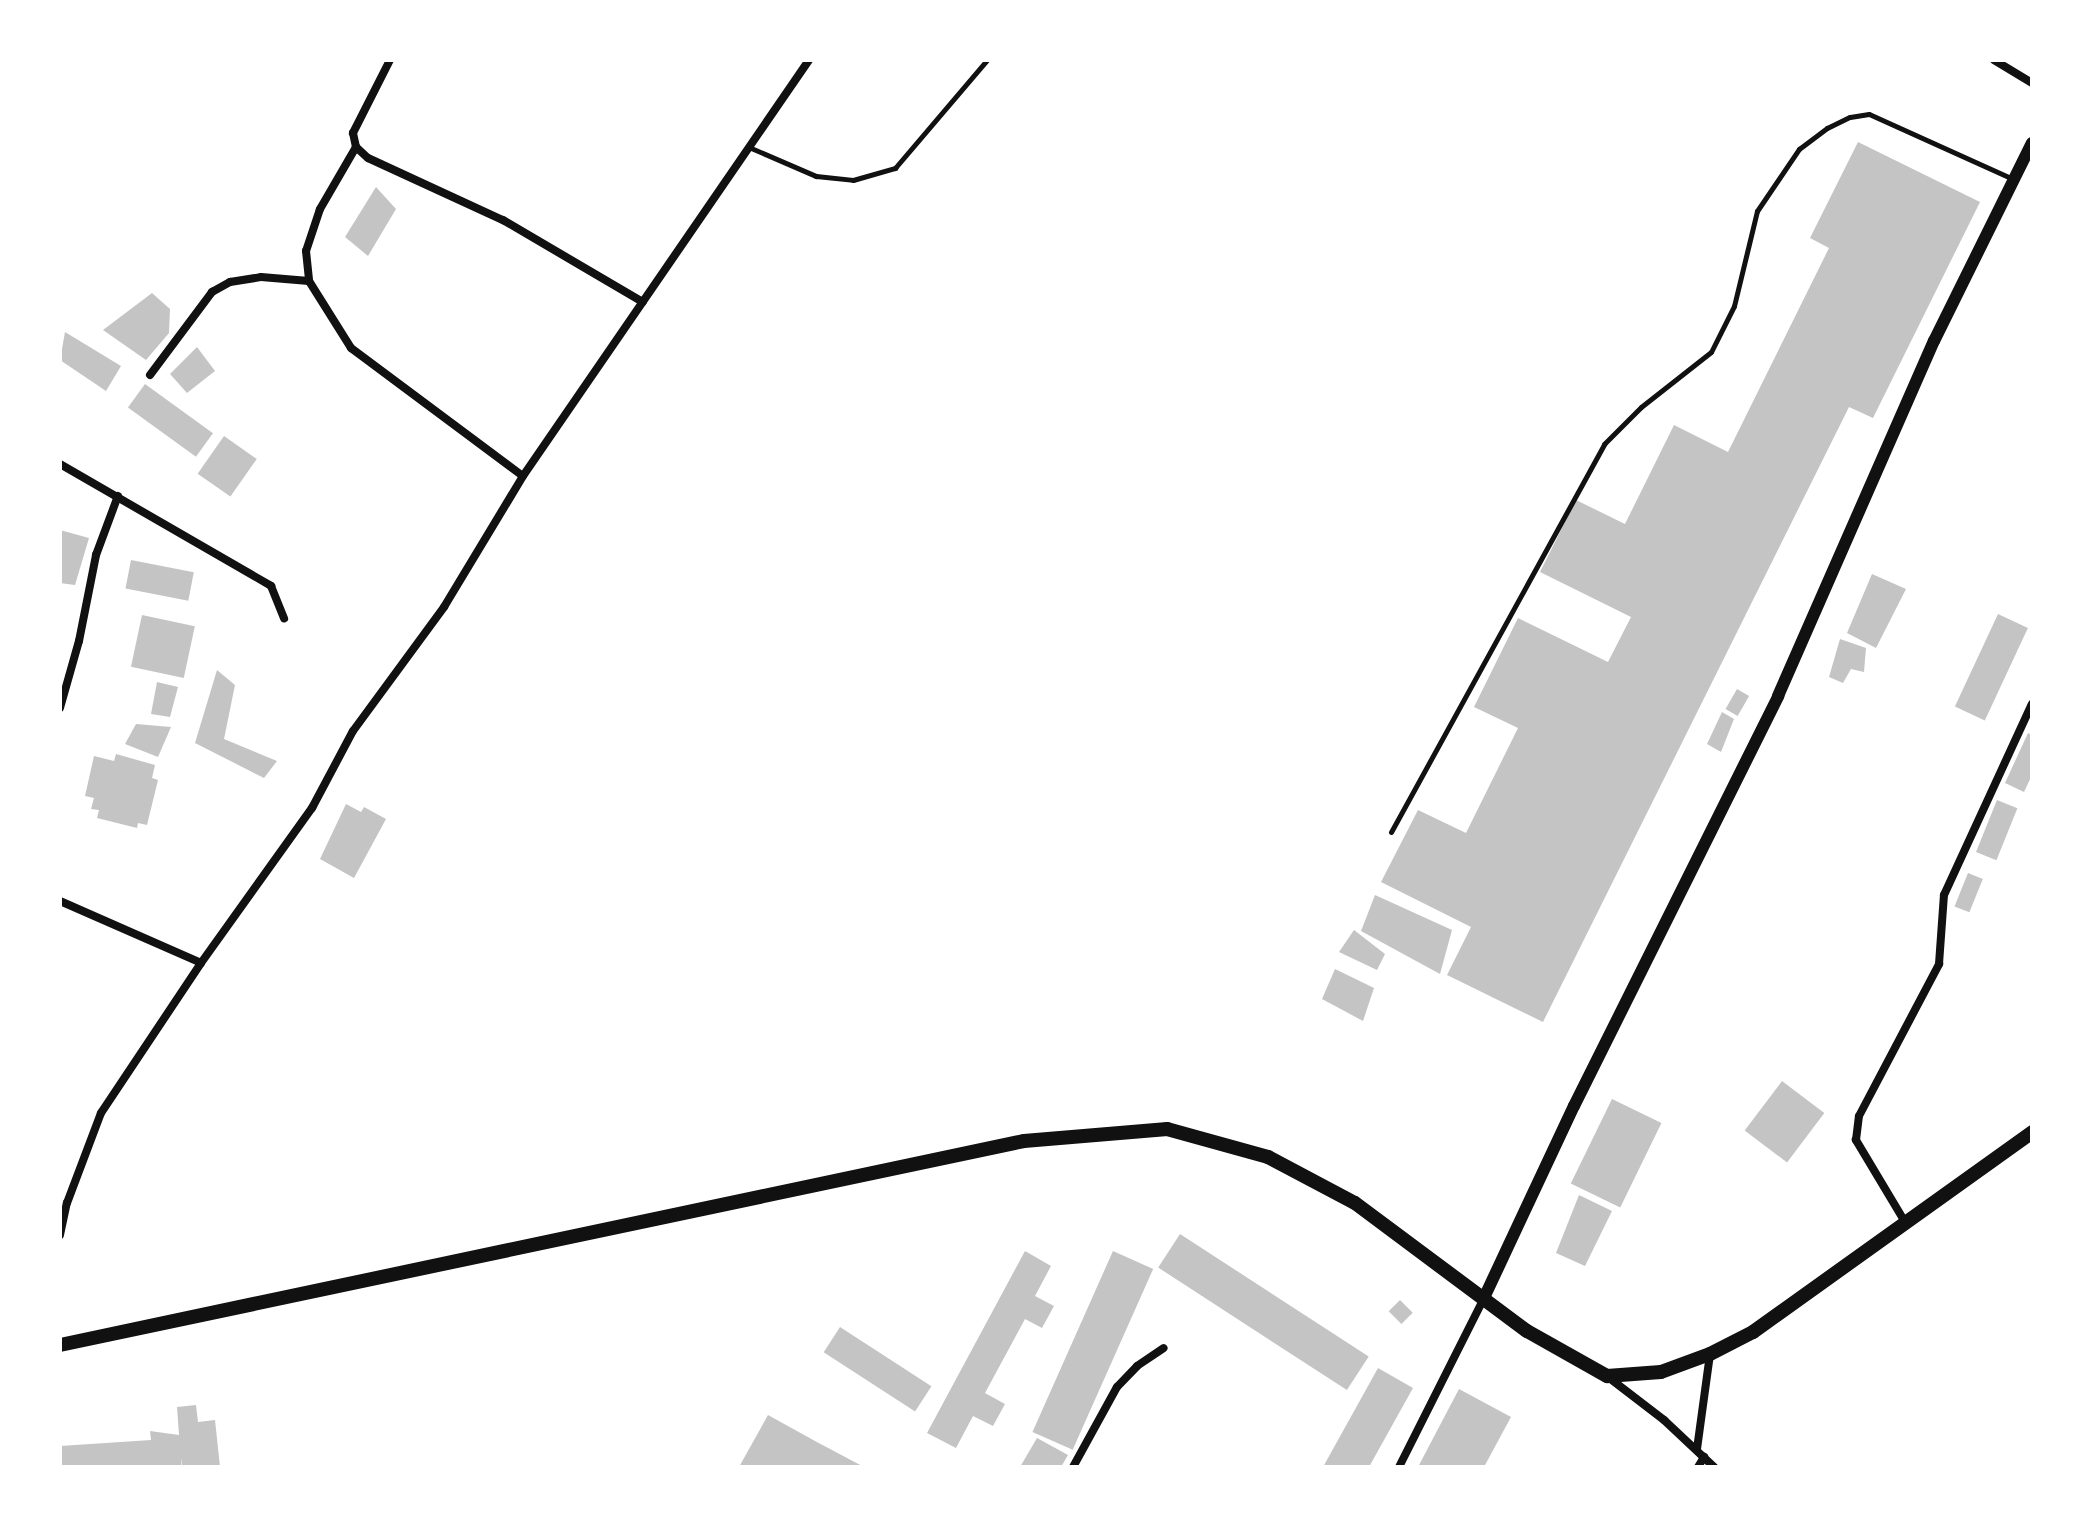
<!DOCTYPE html>
<html>
<head>
<meta charset="utf-8">
<style>
  body { margin:0 }
  #map { position:relative; width:2092px; height:1527px; overflow:hidden; background:#fff; font-family:"PT Sans Narrow",sans-serif }
  div>[style] { position:absolute }
  .building>* { inset:0; background:#c4c4c4; transform-origin:0 0 }
  .service>* { height:5px; margin:-2.5px; padding:0 2.5px; transform-origin:2.5px; border-radius:2.5px; background:#111 }
  .minor>* { height:8px; margin:-4px; padding:0 4px; transform-origin:4px; border-radius:4px; background:#111 }
  .tertiary>* { height:12px; margin:-6px; padding:0 6px; transform-origin:6px; border-radius:6px; background:#111 }
  .secondary>* { height:14px; margin:-7px; padding:0 7px; transform-origin:7px; border-radius:7px; background:#111 }
  span { translate:-50% -50%; white-space:nowrap; text-align:center; line-height:1.15; -webkit-text-stroke:7px #fff; paint-order:stroke }
  .frame { position:absolute; inset:0; border:62px solid #fff; pointer-events:none }
</style>
</head>
<body>
<div id="map">
  <div class="building">
    <i style="clip-path:polygon(1858px 142px,1980px 202px,1873px 418px,1849px 407px,1543px 1022px,1447px 975px,1471px 927px,1381px 882px,1418px 810px,1466px 833px,1518px 728px,1474px 707px,1518px 618px,1608px 662px,1631px 617px,1540px 572px,1576px 500px,1625px 524px,1674px 425px,1728px 452px,1829px 248px,1810px 238px)"></i>
    <i style="clip-path:polygon(376px 187px,396px 209px,368px 256px,345px 237px)"></i>
    <i style="clip-path:polygon(152px 293px,170px 309px,169px 333px,146px 360px,103px 330px)"></i>
    <i style="clip-path:polygon(65px 332px,121px 366px,106px 391px,60px 360px)"></i>
    <i style="clip-path:polygon(197px 347px,215px 371px,187px 393px,170px 374px)"></i>
    <i style="left:145px;top:384px;width:84px;height:29px;rotate:36deg"></i>
    <i style="left:224px;top:436px;width:40px;height:46px;rotate:35deg"></i>
    <i style="clip-path:polygon(60px 530px,89px 538px,75px 585px,60px 583px)"></i>
    <i style="left:131px;top:560px;width:64px;height:29px;rotate:11deg"></i>
    <i style="clip-path:polygon(1872px 574px,1906px 589px,1876px 648px,1847px 633px)"></i>
    <i style="left:1998px;top:614px;width:33px;height:102px;rotate:25deg"></i>
    <i style="left:142px;top:615px;width:54px;height:53px;rotate:12deg"></i>
    <i style="clip-path:polygon(1840px 639px,1866px 648px,1864px 672px,1851px 669px,1843px 683px,1829px 677px)"></i>
    <i style="clip-path:polygon(217px 670px,235px 685px,224px 739px,277px 761px,264px 778px,195px 743px)"></i>
    <i style="clip-path:polygon(157px 682px,178px 687px,170px 717px,151px 714px)"></i>
    <i style="left:1737px;top:689px;width:14px;height:23px;rotate:30deg"></i>
    <i style="clip-path:polygon(1722px 712px,1734px 719px,1721px 752px,1707px 744px)"></i>
    <i style="clip-path:polygon(136px 724px,171px 727px,158px 757px,125px 744px)"></i>
    <i style="clip-path:polygon(2028px 733px,2032px 735px,2032px 775px,2024px 792px,2005px 783px)"></i>
    <i style="clip-path:polygon(116px 754px,155px 765px,152px 778px,158px 780px,147px 825px,138px 823px,137px 828px,97px 818px,99px 810px,91px 809px,94px 798px,85px 796px,94px 756px,114px 761px)"></i>
    <i style="left:1997px;top:800px;width:22px;height:56px;rotate:22deg"></i>
    <i style="clip-path:polygon(346px 804px,361px 812px,364px 807px,386px 819px,354px 878px,320px 859px)"></i>
    <i style="left:1968px;top:873px;width:16px;height:36px;rotate:22deg"></i>
    <i style="clip-path:polygon(1375px 895px,1452px 930px,1440px 974px,1361px 931px)"></i>
    <i style="clip-path:polygon(1354px 930px,1385px 954px,1377px 970px,1339px 952px)"></i>
    <i style="clip-path:polygon(1335px 969px,1374px 988px,1363px 1021px,1322px 999px)"></i>
    <i style="left:1782px;top:1081px;width:53px;height:62px;rotate:37deg"></i>
    <i style="left:1612px;top:1099px;width:55px;height:94px;rotate:26deg"></i>
    <i style="clip-path:polygon(1579px 1195px,1612px 1211px,1585px 1266px,1556px 1253px)"></i>
    <i style="left:1180px;top:1234px;width:225px;height:40px;rotate:33deg"></i>
    <i style="clip-path:polygon(1025px 1251px,1051px 1266px,1035px 1296px,1054px 1306px,1042px 1328px,1025px 1319px,985px 1393px,1005px 1404px,993px 1426px,973px 1416px,956px 1448px,927px 1433px)"></i>
    <i style="left:1113px;top:1251px;width:44px;height:198px;rotate:24deg"></i>
    <i style="left:1400px;top:1300px;width:18px;height:16px;rotate:45deg"></i>
    <i style="left:840px;top:1327px;width:109px;height:30px;rotate:33deg"></i>
    <i style="clip-path:polygon(1378px 1368px,1413px 1388px,1369px 1467px,1323px 1467px)"></i>
    <i style="clip-path:polygon(1459px 1389px,1511px 1417px,1484px 1467px,1418px 1467px)"></i>
    <i style="clip-path:polygon(196px 1405px,198px 1422px,215px 1420px,220px 1467px,182px 1467px,182px 1458px,181px 1467px,61px 1467px,60px 1446px,151px 1440px,150px 1431px,179px 1435px,177px 1407px)"></i>
    <i style="clip-path:polygon(768px 1415px,815px 1441px,864px 1467px,739px 1467px)"></i>
    <i style="clip-path:polygon(1037px 1438px,1068px 1455px,1061px 1467px,1020px 1467px)"></i>
  </div>
  <div class="service">
    <i style="left:751px;top:148px;width:71px;rotate:23.3deg"></i>
    <i style="left:816px;top:176px;width:37px;rotate:6deg"></i>
    <i style="left:853px;top:180px;width:44px;rotate:-15.9deg"></i>
    <i style="left:895px;top:168px;width:142px;rotate:-49.6deg"></i>
    <i style="left:1391px;top:832px;width:443px;rotate:-61.2deg"></i>
    <i style="left:1604px;top:444px;width:52px;rotate:-45deg"></i>
    <i style="left:1641px;top:407px;width:89px;rotate:-38.2deg"></i>
    <i style="left:1711px;top:352px;width:51px;rotate:-63.4deg"></i>
    <i style="left:1734px;top:306px;width:98px;rotate:-76.4deg"></i>
    <i style="left:1757px;top:211px;width:75px;rotate:-55.9deg"></i>
    <i style="left:1799px;top:149px;width:35px;rotate:-37deg"></i>
    <i style="left:1827px;top:128px;width:25px;rotate:-26deg"></i>
    <i style="left:1850px;top:117px;width:19px;rotate:-9deg"></i>
    <i style="left:1869px;top:114px;width:158px;rotate:24.3deg"></i>
  </div>
  <div class="minor">
    <i style="left:390px;top:60px;width:82px;rotate:116.9deg"></i>
    <i style="left:353px;top:133px;width:14px;rotate:78deg"></i>
    <i style="left:356px;top:147px;width:16px;rotate:43deg"></i>
    <i style="left:368px;top:158px;width:149px;rotate:24.7deg"></i>
    <i style="left:503px;top:220px;width:162px;rotate:30.4deg"></i>
    <i style="left:1994px;top:60px;width:44px;rotate:31.2deg"></i>
    <i style="left:356px;top:147px;width:72px;rotate:120.1deg"></i>
    <i style="left:320px;top:209px;width:44px;rotate:108.4deg"></i>
    <i style="left:306px;top:251px;width:30px;rotate:84deg"></i>
    <i style="left:309px;top:281px;width:79px;rotate:57.9deg"></i>
    <i style="left:351px;top:348px;width:214px;rotate:36.7deg"></i>
    <i style="left:150px;top:375px;width:104px;rotate:-53.2deg"></i>
    <i style="left:212px;top:292px;width:21px;rotate:-29deg"></i>
    <i style="left:230px;top:282px;width:31px;rotate:-9deg"></i>
    <i style="left:261px;top:277px;width:48px;rotate:4.8deg"></i>
    <i style="left:60px;top:464px;width:244px;rotate:30deg"></i>
    <i style="left:271px;top:586px;width:35px;rotate:68deg"></i>
    <i style="left:60px;top:708px;width:70px;rotate:-74.2deg"></i>
    <i style="left:79px;top:641px;width:88px;rotate:-78.8deg"></i>
    <i style="left:96px;top:555px;width:63px;rotate:-69.6deg"></i>
    <i style="left:60px;top:901px;width:154px;rotate:23.7deg"></i>
    <i style="left:1905px;top:1222px;width:96px;rotate:-120.9deg"></i>
    <i style="left:1856px;top:1140px;width:24px;rotate:-83deg"></i>
    <i style="left:1859px;top:1116px;width:172px;rotate:-62.2deg"></i>
    <i style="left:1939px;top:964px;width:69px;rotate:-85.9deg"></i>
    <i style="left:1944px;top:895px;width:210px;rotate:-65.3deg"></i>
    <i style="left:60px;top:1235px;width:33px;rotate:-78deg"></i>
    <i style="left:67px;top:1203px;width:96px;rotate:-69.3deg"></i>
    <i style="left:101px;top:1113px;width:180px;rotate:-56.3deg"></i>
    <i style="left:201px;top:963px;width:191px;rotate:-54.4deg"></i>
    <i style="left:312px;top:808px;width:87px;rotate:-62deg"></i>
    <i style="left:353px;top:731px;width:154px;rotate:-53.7deg"></i>
    <i style="left:444px;top:607px;width:153px;rotate:-58.9deg"></i>
    <i style="left:523px;top:476px;width:505px;rotate:-55.49deg"></i>
    <i style="left:1608px;top:1377px;width:71px;rotate:37.5deg"></i>
    <i style="left:1664px;top:1420px;width:69px;rotate:43.2deg"></i>
    <i style="left:1697px;top:1449px;width:96px;rotate:-82.2deg"></i>
    <i style="left:1073px;top:1467px;width:91px;rotate:-61.2deg"></i>
    <i style="left:1117px;top:1387px;width:29px;rotate:-46deg"></i>
    <i style="left:1137px;top:1366px;width:32px;rotate:-34deg"></i>
    <i style="left:1399px;top:1467px;width:187px;rotate:-63.3deg"></i>
    <i style="left:1698px;top:1467px;width:12px;rotate:-59deg"></i>
  </div>
  <div class="tertiary">
    <i style="left:1483px;top:1300px;width:214px;rotate:-64.9deg"></i>
    <i style="left:1574px;top:1106px;width:458px;rotate:-63.5deg"></i>
    <i style="left:1778px;top:696px;width:388px;rotate:-66.3deg"></i>
    <i style="left:1934px;top:341px;width:221px;rotate:-63.7deg"></i>
  </div>
  <div class="secondary">
    <i style="left:60px;top:1345px;width:985px;rotate:-11.95deg"></i>
    <i style="left:1024px;top:1141px;width:144px;rotate:-4.8deg"></i>
    <i style="left:1167px;top:1129px;width:105px;rotate:15.5deg"></i>
    <i style="left:1268px;top:1157px;width:98px;rotate:27.9deg"></i>
    <i style="left:1355px;top:1203px;width:214px;rotate:36.7deg"></i>
    <i style="left:1527px;top:1331px;width:92px;rotate:29.4deg"></i>
    <i style="left:1607px;top:1376px;width:54px;rotate:-4.2deg"></i>
    <i style="left:1661px;top:1372px;width:52px;rotate:-20.2deg"></i>
    <i style="left:1710px;top:1354px;width:48px;rotate:-27.1deg"></i>
    <i style="left:1753px;top:1332px;width:343px;rotate:-35.6deg"></i>
  </div>
  <div class="frame"></div>
</div>
</body>
</html>
